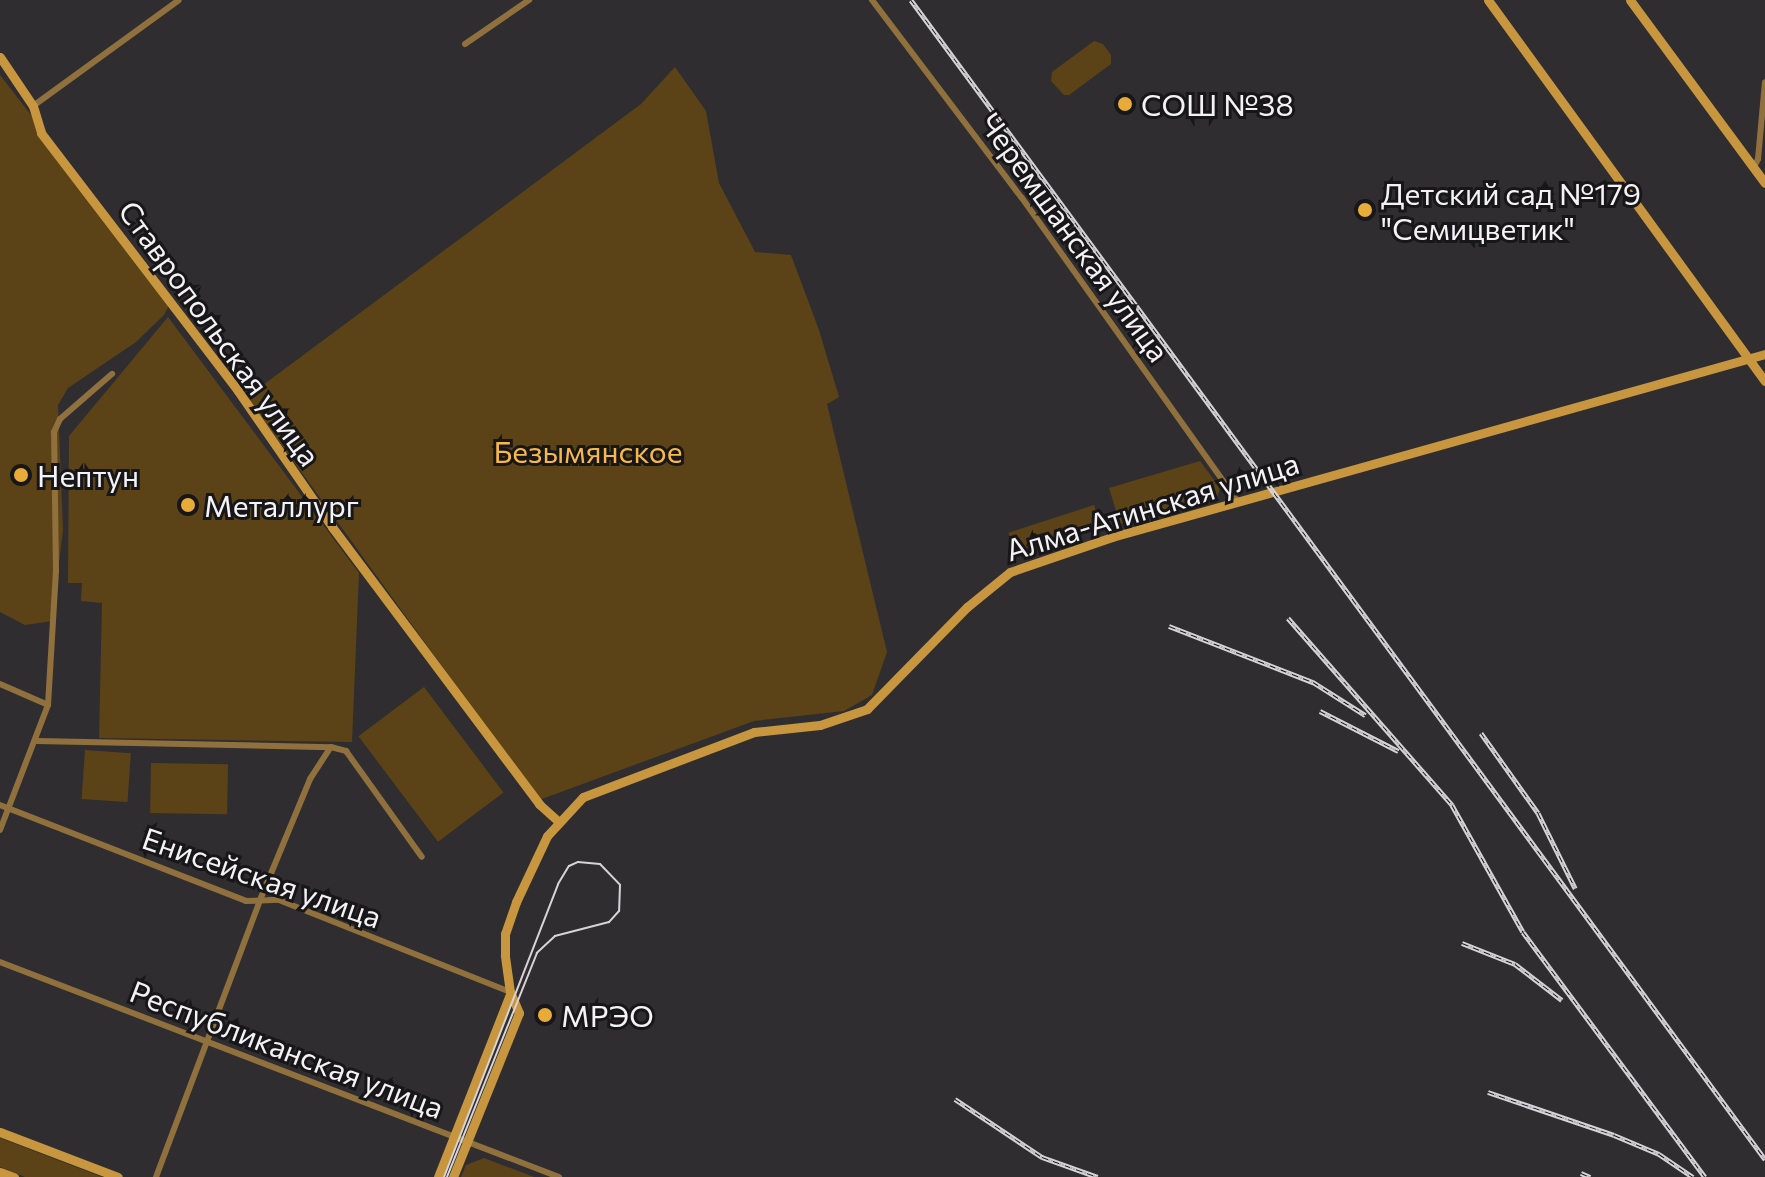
<!DOCTYPE html>
<html>
<head>
<meta charset="utf-8">
<style>
  body { margin:0 }
  #map { position:relative; width:1765px; height:1177px; overflow:hidden; background:#302d31; font-family:Commissioner,sans-serif }
  div>[style] { position:absolute }
  .green>* { inset:0; background:#5b4317; transform-origin:0 0 }
  .street>* { height:6px; margin:-3px; padding:0 3px; transform-origin:3px; border-radius:3px; background:#90713e }
  .secondary>* { height:9px; margin:-4.5px; padding:0 4.5px; transform-origin:4.5px; border-radius:4.5px; background:#c8963f }
  .tram>* { height:2px; margin:-1px; padding:0 1px; transform-origin:1px; border-radius:1px; background:#d6d4d7 }
  .rail>* { height:5px; margin-top:-2.5px; transform-origin:0; background:repeating-linear-gradient(90deg,#171618 0 6px,#d6d4d7 0 12px); box-sizing:border-box; border-block:2px solid #d6d4d7 }
  .dots>* { width:22px; height:22px; translate:-50% -50%; box-sizing:border-box; border:4px solid #171618; border-radius:50% }
  span { translate:-50% -50%; white-space:nowrap; text-align:center; line-height:1.15; -webkit-text-stroke:6px #171618; paint-order:stroke }
  .poi-label { font-size:30px; color:#f4f2f5 }
  .left { translate:0 -50%; text-align:left }
  .street-label { font-size:30px; color:#f4f2f5 }
  .park-label { font-size:30px; color:#f7b847 }
</style>
</head>
<body>
<div id="map">
  <div class="green">
    <i style="clip-path:polygon(1094px 41px,1103px 44px,1111px 55px,1111px 64px,1069px 95px,1064px 95px,1051px 81px,1052px 72px)"></i>
    <i style="clip-path:polygon(675px 67px,706px 111px,719px 183px,755px 252px,791px 255px,819px 330px,839px 397px,827px 404px,887px 652px,872px 695px,844px 711px,754px 721px,539px 800px,247px 397px,641px 104px)"></i>
    <i style="clip-path:polygon(0 75px,173px 298px,164px 315px,136px 342px,68px 388px,58px 405px,63px 530px,52px 621px,25px 625px,0 612px)"></i>
    <i style="clip-path:polygon(168px 317px,359px 573px,352px 742px,99px 738px,102px 603px,81px 601px,82px 583px,68px 583px,69px 436px)"></i>
    <i style="clip-path:polygon(1200px 461px,1220px 488px,1217px 497px,1120px 524px,1109px 488px)"></i>
    <i style="left:1094px;top:505px;width:20px;height:90px;rotate:72deg"></i>
    <i style="left:424px;top:687px;width:132px;height:82px;rotate:53deg"></i>
    <i style="left:85px;top:750px;width:46px;height:49px;rotate:4deg"></i>
    <i style="left:151px;top:763px;width:77px;height:50px;rotate:1deg"></i>
    <i style="clip-path:polygon(0 1138px,102px 1177px,25px 1177px,0 1167px)"></i>
    <i style="clip-path:polygon(484px 1158px,534px 1177px,461px 1177px,466px 1165px)"></i>
  </div>
  <div class="street">
    <i style="left:872px;top:0;width:248px;rotate:52.9deg"></i>
    <i style="left:1022px;top:198px;width:374px;rotate:54.6deg"></i>
    <i style="left:465px;top:44px;width:78px;rotate:-34.5deg"></i>
    <i style="left:33px;top:106px;width:180px;rotate:-36deg"></i>
    <i style="left:1754px;top:167px;width:9px;rotate:-63deg"></i>
    <i style="left:1758px;top:159px;width:77px;rotate:-84.8deg"></i>
    <i style="left:0;top:684px;width:52px;rotate:23.6deg"></i>
    <i style="left:37px;top:741px;width:294px;rotate:1.2deg"></i>
    <i style="left:331px;top:747px;width:16px;rotate:15deg"></i>
    <i style="left:346px;top:751px;width:130px;rotate:54.4deg"></i>
    <i style="left:0;top:805px;width:264px;rotate:21.3deg"></i>
    <i style="left:246px;top:901px;width:33px;rotate:-2deg"></i>
    <i style="left:279px;top:900px;width:249px;rotate:21.7deg"></i>
    <i style="left:0;top:830px;width:134px;rotate:-69deg"></i>
    <i style="left:48px;top:705px;width:134px;rotate:-86.6deg"></i>
    <i style="left:56px;top:571px;width:139px;rotate:-90.8deg"></i>
    <i style="left:54px;top:432px;width:14px;rotate:-65deg"></i>
    <i style="left:60px;top:419px;width:69px;rotate:-40.9deg"></i>
    <i style="left:0;top:962px;width:599px;rotate:21.04deg"></i>
    <i style="left:156px;top:1177px;width:296px;rotate:-69.4deg"></i>
    <i style="left:260px;top:900px;width:131px;rotate:-67.5deg"></i>
    <i style="left:310px;top:779px;width:38px;rotate:-57deg"></i>
  </div>
  <div class="secondary">
    <i style="left:1488px;top:0;width:471px;rotate:54deg"></i>
    <i style="left:1630px;top:0;width:227px;rotate:53.6deg"></i>
    <i style="left:0;top:57px;width:59px;rotate:56deg"></i>
    <i style="left:33px;top:106px;width:28px;rotate:73deg"></i>
    <i style="left:41px;top:133px;width:325px;rotate:52.6deg"></i>
    <i style="left:238px;top:391px;width:165px;rotate:55.3deg"></i>
    <i style="left:332px;top:527px;width:346px;rotate:53.2deg"></i>
    <i style="left:539px;top:804px;width:25px;rotate:42deg"></i>
    <i style="left:0;top:1132px;width:126px;rotate:20.9deg"></i>
    <i style="left:0;top:1172px;width:15px;rotate:20deg"></i>
    <i style="left:438px;top:1177px;width:197px;rotate:-68.5deg"></i>
    <i style="left:453px;top:1177px;width:177px;rotate:-68.1deg"></i>
    <i style="left:519px;top:1013px;width:23px;rotate:-113deg"></i>
    <i style="left:510px;top:992px;width:37px;rotate:-98deg"></i>
    <i style="left:505px;top:955px;width:21px;rotate:-90deg"></i>
    <i style="left:505px;top:934px;width:34px;rotate:-71deg"></i>
    <i style="left:516px;top:902px;width:73px;rotate:-64.8deg"></i>
    <i style="left:547px;top:836px;width:53px;rotate:-47.3deg"></i>
    <i style="left:583px;top:797px;width:183px;rotate:-20.8deg"></i>
    <i style="left:754px;top:732px;width:66px;rotate:-6.1deg"></i>
    <i style="left:820px;top:725px;width:50px;rotate:-18.8deg"></i>
    <i style="left:867px;top:709px;width:143px;rotate:-45.6deg"></i>
    <i style="left:967px;top:607px;width:55px;rotate:-39.1deg"></i>
    <i style="left:1010px;top:572px;width:108px;rotate:-18.9deg"></i>
    <i style="left:1112px;top:537px;width:678px;rotate:-15.66deg"></i>
  </div>
  <div class="tram">
    <i style="left:444px;top:1177px;width:314px;rotate:-68.7deg"></i>
    <i style="left:558px;top:884px;width:21px;rotate:-59deg"></i>
    <i style="left:569px;top:866px;width:10px;rotate:-24deg"></i>
    <i style="left:578px;top:862px;width:22px;rotate:5deg"></i>
    <i style="left:600px;top:864px;width:29px;rotate:46deg"></i>
    <i style="left:620px;top:885px;width:26px;rotate:92deg"></i>
    <i style="left:619px;top:911px;width:15px;rotate:132deg"></i>
    <i style="left:609px;top:922px;width:56px;rotate:165.5deg"></i>
    <i style="left:555px;top:936px;width:25px;rotate:137deg"></i>
    <i style="left:537px;top:953px;width:241px;rotate:111.9deg"></i>
  </div>
  <div class="rail">
    <i style="left:911px;top:0;width:1440px;rotate:53.62deg"></i>
    <i style="left:1288px;top:618px;width:249px;rotate:48.7deg"></i>
    <i style="left:1452px;top:805px;width:145px;rotate:60.8deg"></i>
    <i style="left:1523px;top:932px;width:305px;rotate:53.4deg"></i>
    <i style="left:1169px;top:626px;width:155px;rotate:21.3deg"></i>
    <i style="left:1313px;top:682px;width:62px;rotate:32.4deg"></i>
    <i style="left:1320px;top:711px;width:88px;rotate:27.1deg"></i>
    <i style="left:1481px;top:733px;width:98px;rotate:54.5deg"></i>
    <i style="left:1538px;top:813px;width:84px;rotate:63.7deg"></i>
    <i style="left:1462px;top:943px;width:57px;rotate:21.6deg"></i>
    <i style="left:1515px;top:964px;width:59px;rotate:37.5deg"></i>
    <i style="left:1488px;top:1092px;width:133px;rotate:18.8deg"></i>
    <i style="left:1614px;top:1135px;width:49px;rotate:22.9deg"></i>
    <i style="left:1659px;top:1154px;width:41px;rotate:34.1deg"></i>
    <i style="left:955px;top:1099px;width:105px;rotate:33.7deg"></i>
    <i style="left:1042px;top:1157px;width:59px;rotate:19.7deg"></i>
    <i style="left:1581px;top:1173px;width:10px;rotate:24deg"></i>
  </div>
  <div class="dots">
    <i style="left:1125px;top:104px;background:#e9ab38"></i>
    <i style="left:1365px;top:210px;background:#e9ab38"></i>
    <i style="left:21px;top:475px;background:#e9ab38"></i>
    <i style="left:188px;top:505px;background:#e9ab38"></i>
    <i style="left:545px;top:1015px;background:#e9ab38"></i>
  </div>
  <div class="poi-label">
    <span class="left" style="left:1141px;top:104px">СОШ №38</span>
    <span class="left" style="left:1381px;top:210px">Детский сад №179<br>"Семицветик"</span>
    <span class="left" style="left:37px;top:475px">Нептун</span>
    <span class="left" style="left:204px;top:505px">Металлург</span>
    <span class="left" style="left:561px;top:1015px">МРЭО</span>
  </div>
  <div class="street-label">
    <span style="left:1075px;top:237px;rotate:54deg">Черемшанская улица</span>
    <span style="left:220px;top:333px;rotate:54deg">Ставропольская улица</span>
    <span style="left:1152px;top:506px;rotate:-17deg">Алма-Атинская улица</span>
    <span style="left:262px;top:877px;rotate:19deg">Енисейская улица</span>
    <span style="left:287px;top:1049px;rotate:21deg">Республиканская улица</span>
  </div>
  <div class="park-label">
    <span style="left:588px;top:451px">Безымянское</span>
  </div>
</div>
</body>
</html>
